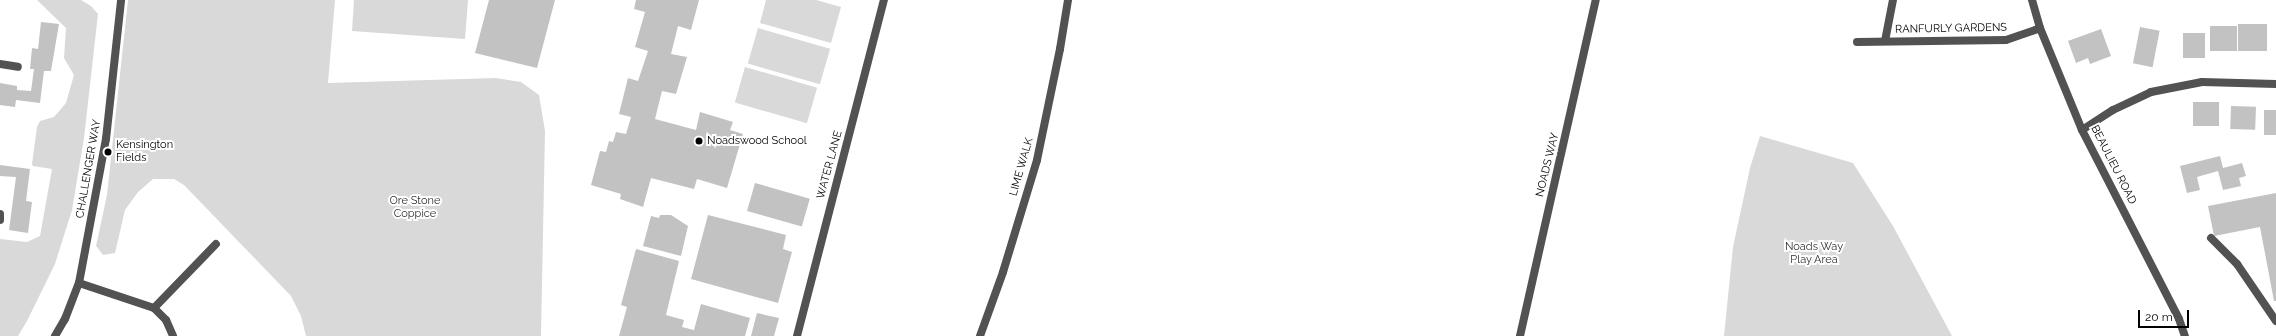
<!DOCTYPE html>
<html>
<head>
<meta charset="utf-8">
<style>
  body { margin:0 }
  #map { position:relative; width:2276px; height:336px; overflow:hidden; background:#fff; font-family:Raleway,sans-serif }
  div>[style] { position:absolute }
  .green>* { inset:0; background:#d9d9d9; transform-origin:0 0 }
  .building>* { inset:0; background:#c2c2c2; transform-origin:0 0 }
  .minor>* { height:8px; margin:-4px; padding:0 4px; transform-origin:4px; border-radius:4px; background:#525252 }
  .tertiary>* { height:8px; margin:-4px; padding:0 4px; transform-origin:4px; border-radius:4px; background:#525252 }
  .dots>* { width:11px; height:11px; translate:-50% -50%; box-sizing:border-box; border:2px solid #fff; border-radius:50% }
  span { translate:-50% -50%; white-space:nowrap; text-align:center; line-height:1.15; -webkit-text-stroke:4px #fff; paint-order:stroke }
  .street-label { font-size:11px; color:#000 }
  .poi-label { font-size:11px; color:#000 }
  .left { translate:0 -50%; text-align:left }
  .park-label { font-size:11px; color:#303030 }
  .scale { position:absolute; left:2138px; top:310px; width:51px; height:18px; box-sizing:border-box; border:2px solid #000; border-top:0; padding-left:5px; font-size:12px; line-height:14px; white-space:nowrap; color:#000; -webkit-text-stroke:3px #fff; paint-order:stroke }
</style>
</head>
<body>
<div id="map">
  <div class="green">
    <i style="clip-path:polygon(37px 0,81px 0,91px 6px,98px 14px,84px 138px,72px 210px,55px 264px,27px 321px,18px 336px,0 336px,0 239px,27px 242px,40px 236px,52px 169px,33px 166px,32px 164px,37px 127px,40px 121px,54px 117px,66px 103px,74px 75px,64px 58px,66px 28px)"></i>
    <i style="clip-path:polygon(128px 0,335px 0,328px 83px,496px 78px,521px 82px,539px 95px,545px 131px,541px 336px,306px 336px,301px 316px,291px 296px,184px 185px,174px 179px,153px 179px,138px 192px,125px 210px,115px 253px,103px 255px,96px 246px,107px 195px)"></i>
    <i style="clip-path:polygon(354px 0,468px 0,465px 39px,352px 31px)"></i>
    <i style="clip-path:polygon(766px 0,816px 0,841px 7px,831px 43px,760px 23px)"></i>
    <i style="left:758px;top:28px;width:75px;height:37px;rotate:16deg"></i>
    <i style="left:745px;top:67px;width:75px;height:37px;rotate:16deg"></i>
    <i style="clip-path:polygon(1760px 136px,1853px 163px,1893px 226px,1952px 336px,1724px 336px,1733px 247px,1750px 168px)"></i>
  </div>
  <div class="building">
    <i style="clip-path:polygon(489px 0,555px 0,537px 68px,475px 53px)"></i>
    <i style="clip-path:polygon(636px 0,699px 0,691px 30px,678px 26px,671px 54px,687px 57px,676px 94px,662px 91px,655px 119px,696px 130px,700px 112px,733px 122px,730px 130px,743px 134px,727px 188px,697px 179px,694px 189px,651px 178px,643px 207px,620px 199px,621px 194px,591px 185px,600px 151px,606px 152px,609px 141px,613px 142px,616px 132px,626px 134px,631px 117px,619px 114px,628px 78px,638px 81px,648px 51px,635px 47px,645px 12px,634px 9px)"></i>
    <i style="clip-path:polygon(41px 22px,59px 24px,51px 71px,44px 71px,40px 103px,16px 100px,15px 107px,0 105px,0 83px,17px 86px,17px 90px,31px 91px,34px 69px,30px 69px,32px 48px,38px 49px)"></i>
    <i style="left:2238px;top:24px;width:29px;height:27px"></i>
    <i style="left:2210px;top:26px;width:27px;height:25px"></i>
    <i style="left:2140px;top:27px;width:20px;height:37px;rotate:11deg"></i>
    <i style="clip-path:polygon(2101px 29px,2111px 56px,2090px 64px,2088px 58px,2076px 63px,2068px 41px)"></i>
    <i style="left:2183px;top:33px;width:22px;height:25px"></i>
    <i style="left:2193px;top:102px;width:26px;height:24px"></i>
    <i style="left:2231px;top:106px;width:25px;height:23px;rotate:2deg"></i>
    <i style="left:2264px;top:110px;width:12px;height:25px"></i>
    <i style="clip-path:polygon(2220px 156px,2223px 168px,2242px 163px,2246px 176px,2239px 178px,2241px 186px,2223px 190px,2218px 171px,2197px 177px,2200px 190px,2187px 193px,2180px 166px)"></i>
    <i style="clip-path:polygon(0 165px,30px 169px,26px 201px,32px 202px,28px 233px,9px 230px,16px 177px,0 176px)"></i>
    <i style="left:755px;top:183px;width:57px;height:29px;rotate:16deg"></i>
    <i style="clip-path:polygon(2276px 193px,2276px 301px,2274px 301px,2260px 227px,2214px 236px,2208px 206px)"></i>
    <i style="clip-path:polygon(660px 215px,671px 215px,688px 226px,681px 256px,643px 246px,651px 216px,659px 218px)"></i>
    <i style="clip-path:polygon(708px 215px,786px 235px,783px 249px,792px 252px,778px 303px,691px 279px)"></i>
    <i style="clip-path:polygon(636px 249px,679px 261px,666px 315px,684px 320px,682px 327px,694px 330px,701px 304px,750px 318px,745px 336px,619px 336px,627px 307px,621px 305px)"></i>
    <i style="clip-path:polygon(757px 313px,779px 318px,774px 336px,751px 336px)"></i>
  </div>
  <div class="minor">
    <i style="left:1885px;top:41px;width:42px;rotate:-79deg"></i>
    <i style="left:1857px;top:42px;width:149px;rotate:-0.8deg"></i>
    <i style="left:2006px;top:40px;width:36px;rotate:-19deg"></i>
    <i style="left:0;top:64px;width:18px;rotate:9deg"></i>
    <i style="left:2082px;top:130px;width:37px;rotate:-33deg"></i>
    <i style="left:2113px;top:110px;width:42px;rotate:-25.3deg"></i>
    <i style="left:2151px;top:92px;width:52px;rotate:-11.1deg"></i>
    <i style="left:2202px;top:82px;width:74px;rotate:1.5deg"></i>
    <i style="left:0;top:214px;width:6px;rotate:90deg"></i>
    <i style="left:2211px;top:238px;width:37px;rotate:45deg"></i>
    <i style="left:2237px;top:264px;width:69px;rotate:55.6deg"></i>
    <i style="left:79px;top:283px;width:79px;rotate:18.4deg"></i>
    <i style="left:154px;top:308px;width:17px;rotate:45deg"></i>
    <i style="left:166px;top:320px;width:17px;rotate:66deg"></i>
    <i style="left:154px;top:308px;width:89px;rotate:-45.9deg"></i>
    <i style="left:797px;top:336px;width:347px;rotate:-75.5deg"></i>
    <i style="left:980px;top:336px;width:68px;rotate:-70.2deg"></i>
    <i style="left:1003px;top:272px;width:117px;rotate:-73.1deg"></i>
    <i style="left:1037px;top:160px;width:113px;rotate:-78.3deg"></i>
    <i style="left:1060px;top:49px;width:50px;rotate:-80.7deg"></i>
    <i style="left:1520px;top:336px;width:344px;rotate:-77.3deg"></i>
  </div>
  <div class="tertiary">
    <i style="left:2032px;top:0;width:29px;rotate:74deg"></i>
    <i style="left:2040px;top:28px;width:110px;rotate:67.6deg"></i>
    <i style="left:2082px;top:130px;width:212px;rotate:62.8deg"></i>
    <i style="left:2179px;top:319px;width:18px;rotate:71deg"></i>
    <i style="left:55px;top:336px;width:20px;rotate:-60deg"></i>
    <i style="left:65px;top:319px;width:39px;rotate:-69deg"></i>
    <i style="left:79px;top:283px;width:147px;rotate:-79.4deg"></i>
    <i style="left:106px;top:139px;width:140px;rotate:-83.8deg"></i>
  </div>
  <div class="dots">
    <i style="left:699px;top:141px;background:#000"></i>
    <i style="left:108px;top:152px;background:#000"></i>
  </div>
  <div class="street-label">
    <span style="left:1951px;top:29px;rotate:-1deg">RANFURLY GARDENS</span>
    <span style="left:830px;top:165px;rotate:-75deg">WATER LANE</span>
    <span style="left:1548px;top:165px;rotate:-76deg">NOADS WAY</span>
    <span style="left:2113px;top:165px;rotate:63deg">BEAULIEU ROAD</span>
    <span style="left:1022px;top:167px;rotate:-74deg">LIME WALK</span>
    <span style="left:89px;top:169px;rotate:-80deg">CHALLENGER WAY</span>
  </div>
  <div class="poi-label">
    <span class="left" style="left:707px;top:141px">Noadswood School</span>
    <span class="left" style="left:116px;top:152px">Kensington<br>Fields</span>
  </div>
  <div class="park-label">
    <span style="left:415px;top:208px">Ore Stone<br>Coppice</span>
    <span style="left:1814px;top:254px">Noads Way<br>Play Area</span>
  </div>
  <div class="scale">20 m</div>
</div>
</body>
</html>
